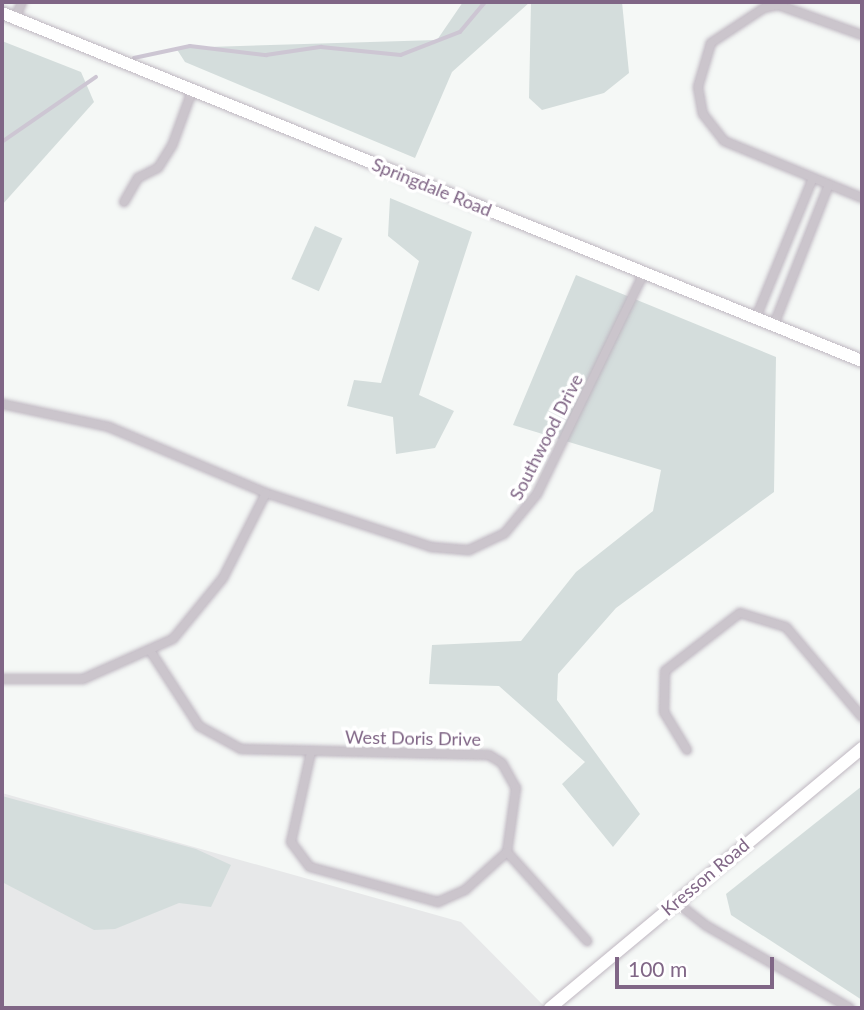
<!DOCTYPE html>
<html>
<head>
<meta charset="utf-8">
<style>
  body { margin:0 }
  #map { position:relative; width:864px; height:1010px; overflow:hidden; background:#f5f8f6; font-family:Lato,sans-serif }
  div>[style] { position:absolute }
  .built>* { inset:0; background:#e7e8e9 }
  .green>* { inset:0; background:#d4dddc; transform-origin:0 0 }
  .stream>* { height:3.5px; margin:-1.75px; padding:0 1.75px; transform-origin:1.75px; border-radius:1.75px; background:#cdc6d3 }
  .roads { filter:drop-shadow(0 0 2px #bfb7c1) drop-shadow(0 0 2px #bfb7c1) }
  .street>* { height:8px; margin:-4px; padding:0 4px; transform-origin:4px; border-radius:4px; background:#cbc5cc }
  .secondary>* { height:12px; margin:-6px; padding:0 6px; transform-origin:6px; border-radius:6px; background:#fff }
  span { translate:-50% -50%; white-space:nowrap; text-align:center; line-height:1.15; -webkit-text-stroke:7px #fff; paint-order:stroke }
  .street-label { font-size:18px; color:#806686 }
  .frame { position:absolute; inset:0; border:4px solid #806686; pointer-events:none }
  .scale { position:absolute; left:615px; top:957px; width:159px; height:32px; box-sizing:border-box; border:4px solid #806686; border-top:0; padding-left:9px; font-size:21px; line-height:24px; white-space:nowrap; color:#806686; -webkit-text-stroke:5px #fff; paint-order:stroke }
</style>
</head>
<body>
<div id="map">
  <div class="built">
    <i style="clip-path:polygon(2px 793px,461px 922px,546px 1008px,2px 1008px)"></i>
  </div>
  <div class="green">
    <i style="clip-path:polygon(463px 2px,530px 2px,452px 72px,415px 158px,185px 62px,176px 48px,437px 40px)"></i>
    <i style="clip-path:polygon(531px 2px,622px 2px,629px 73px,604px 93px,542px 110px,529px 98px)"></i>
    <i style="clip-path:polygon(2px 41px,81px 72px,94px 102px,2px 205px)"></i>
    <i style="clip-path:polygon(390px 198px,472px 232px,419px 395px,454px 411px,435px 448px,396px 454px,393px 417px,347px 406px,354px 380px,381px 383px,419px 261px,388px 236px)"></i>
    <i style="left:315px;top:226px;width:30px;height:58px;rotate:24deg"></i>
    <i style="clip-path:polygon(576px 275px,776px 357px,774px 492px,616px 608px,558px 674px,557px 700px,640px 814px,613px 847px,562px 784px,585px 762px,499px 686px,429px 684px,432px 645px,521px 641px,576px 572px,653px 511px,661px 470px,513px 425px)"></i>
    <i style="clip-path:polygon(862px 786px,862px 1000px,731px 915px,726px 894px)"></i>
    <i style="clip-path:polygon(2px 796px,196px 849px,231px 865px,211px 907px,179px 903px,115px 929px,94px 930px,2px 882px)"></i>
  </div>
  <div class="stream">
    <i style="left:134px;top:58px;width:57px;rotate:-12.1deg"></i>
    <i style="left:190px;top:46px;width:77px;rotate:6.8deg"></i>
    <i style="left:266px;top:55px;width:56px;rotate:-8.3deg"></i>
    <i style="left:321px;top:47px;width:80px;rotate:5.7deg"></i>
    <i style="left:401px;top:55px;width:63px;rotate:-21.3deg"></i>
    <i style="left:460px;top:32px;width:39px;rotate:-50deg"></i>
    <i style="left:2px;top:142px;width:114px;rotate:-34.7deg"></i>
  </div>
  <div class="roads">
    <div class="street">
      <i style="left:15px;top:18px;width:17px;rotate:-66deg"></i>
      <i style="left:862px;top:35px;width:89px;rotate:-160.3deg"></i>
      <i style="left:778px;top:5px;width:14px;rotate:168deg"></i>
      <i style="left:764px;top:8px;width:64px;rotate:146.6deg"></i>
      <i style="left:711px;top:43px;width:46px;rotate:106.5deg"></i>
      <i style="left:698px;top:87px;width:27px;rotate:80deg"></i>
      <i style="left:703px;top:114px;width:34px;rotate:52deg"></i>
      <i style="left:724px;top:141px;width:149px;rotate:22.4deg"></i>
      <i style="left:124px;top:202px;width:28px;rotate:-60deg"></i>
      <i style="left:138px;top:178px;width:22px;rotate:-27deg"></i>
      <i style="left:158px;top:168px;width:26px;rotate:-58deg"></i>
      <i style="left:172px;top:146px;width:59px;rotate:-70deg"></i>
      <i style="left:757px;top:315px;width:148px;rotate:-67.8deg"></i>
      <i style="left:775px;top:322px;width:148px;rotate:-68.6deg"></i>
      <i style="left:2px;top:404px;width:109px;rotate:12.1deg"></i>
      <i style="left:109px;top:427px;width:170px;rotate:22.8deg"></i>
      <i style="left:266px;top:493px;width:174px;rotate:18.1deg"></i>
      <i style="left:431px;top:547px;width:38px;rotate:5deg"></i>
      <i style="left:469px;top:550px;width:38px;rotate:-25deg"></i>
      <i style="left:504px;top:534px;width:52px;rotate:-50.5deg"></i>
      <i style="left:537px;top:494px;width:246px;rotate:-64.2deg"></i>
      <i style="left:151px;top:652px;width:88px;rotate:57deg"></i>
      <i style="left:199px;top:726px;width:48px;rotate:28.7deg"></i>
      <i style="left:241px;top:749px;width:248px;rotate:1.4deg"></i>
      <i style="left:489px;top:755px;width:15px;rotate:32deg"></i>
      <i style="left:502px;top:763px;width:29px;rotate:61deg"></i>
      <i style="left:516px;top:788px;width:65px;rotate:98deg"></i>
      <i style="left:2px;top:679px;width:81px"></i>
      <i style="left:83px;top:679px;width:98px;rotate:-24deg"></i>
      <i style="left:173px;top:639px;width:79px;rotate:-50.7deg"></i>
      <i style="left:223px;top:578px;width:95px;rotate:-63.2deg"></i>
      <i style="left:687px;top:750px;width:44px;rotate:-121.2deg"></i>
      <i style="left:664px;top:712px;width:41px;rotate:-88.6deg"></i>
      <i style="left:665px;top:671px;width:95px;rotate:-37.7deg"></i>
      <i style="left:740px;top:613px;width:48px;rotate:16.9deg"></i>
      <i style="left:786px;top:627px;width:118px;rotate:49.8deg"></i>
      <i style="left:311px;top:752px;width:92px;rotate:102.5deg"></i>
      <i style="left:291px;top:842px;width:31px;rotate:53deg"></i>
      <i style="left:310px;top:867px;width:133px;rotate:15.3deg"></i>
      <i style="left:438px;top:902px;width:30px;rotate:-24deg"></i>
      <i style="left:465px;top:890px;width:57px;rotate:-42.1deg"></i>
      <i style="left:507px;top:852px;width:120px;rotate:48deg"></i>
      <i style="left:676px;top:902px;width:37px;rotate:38deg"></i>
      <i style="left:705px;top:925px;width:167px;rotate:29.8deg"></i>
    </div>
    <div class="secondary">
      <i style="left:2px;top:13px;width:928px;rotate:22.03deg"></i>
      <i style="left:550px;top:1008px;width:406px;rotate:-39.8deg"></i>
    </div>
  </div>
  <div class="street-label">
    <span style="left:432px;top:187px;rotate:22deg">Springdale Road</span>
    <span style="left:546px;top:437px;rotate:-63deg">Southwood Drive</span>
    <span style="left:413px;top:738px;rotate:1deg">West Doris Drive</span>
    <span style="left:705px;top:877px;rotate:-40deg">Kresson Road</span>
  </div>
  <div class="frame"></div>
  <div class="scale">100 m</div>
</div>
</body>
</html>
